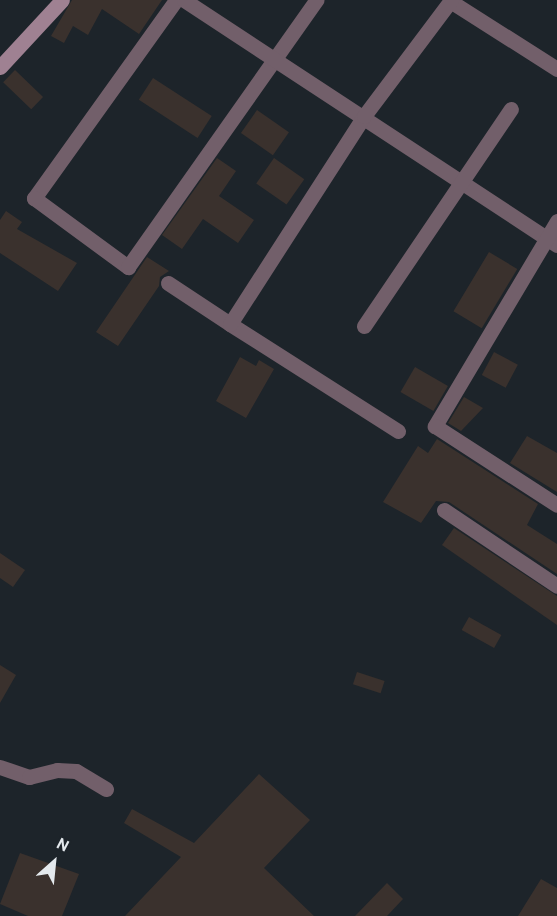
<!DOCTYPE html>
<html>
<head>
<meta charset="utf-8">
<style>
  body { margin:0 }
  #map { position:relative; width:557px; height:916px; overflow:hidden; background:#1d242a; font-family:Overpass,sans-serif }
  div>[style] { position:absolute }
  .building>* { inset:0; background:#3a312d; transform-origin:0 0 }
  .street>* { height:15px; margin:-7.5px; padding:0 7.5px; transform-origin:7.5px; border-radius:7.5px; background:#725f6a }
  .secondary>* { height:15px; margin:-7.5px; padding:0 7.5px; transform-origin:7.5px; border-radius:7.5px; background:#9f8192 }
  span { translate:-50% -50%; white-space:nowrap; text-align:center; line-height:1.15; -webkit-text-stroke:4.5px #1d242a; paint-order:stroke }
  .north { position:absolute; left:24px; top:832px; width:60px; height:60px; -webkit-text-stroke:4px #1d242a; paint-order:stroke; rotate:27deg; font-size:16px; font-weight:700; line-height:24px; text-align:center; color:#e4e9ed }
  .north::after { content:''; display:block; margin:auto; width:21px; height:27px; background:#e4e9ed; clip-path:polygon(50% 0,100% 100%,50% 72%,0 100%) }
</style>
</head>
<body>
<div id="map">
  <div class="building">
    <i style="clip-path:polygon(72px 0,162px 0,139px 34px,102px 9px,88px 35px,73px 26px,64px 43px,51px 36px)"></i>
    <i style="left:15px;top:70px;width:39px;height:17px;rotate:44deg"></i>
    <i style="left:153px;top:78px;width:70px;height:26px;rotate:33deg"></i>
    <i style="left:257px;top:110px;width:39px;height:28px;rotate:35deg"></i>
    <i style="clip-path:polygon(217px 158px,236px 171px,219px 196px,254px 220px,238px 243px,203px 219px,182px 249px,162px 235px)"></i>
    <i style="left:274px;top:158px;width:37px;height:31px;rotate:35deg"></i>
    <i style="clip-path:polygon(6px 211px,22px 222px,17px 229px,77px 263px,58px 291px,0 253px,0 220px)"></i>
    <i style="left:489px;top:252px;width:33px;height:69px;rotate:31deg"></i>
    <i style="clip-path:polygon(147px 257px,169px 271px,160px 277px,159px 286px,118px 346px,96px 332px)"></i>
    <i style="left:494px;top:352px;width:27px;height:26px;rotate:28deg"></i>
    <i style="clip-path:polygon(240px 357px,256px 366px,259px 360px,274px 369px,246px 418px,216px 401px)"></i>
    <i style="left:415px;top:367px;width:38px;height:29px;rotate:30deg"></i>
    <i style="clip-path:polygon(464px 397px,483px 408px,461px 431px,448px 423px)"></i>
    <i style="clip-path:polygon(527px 436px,557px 453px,557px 492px,510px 463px)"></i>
    <i style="clip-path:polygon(437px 439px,538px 504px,527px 525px,557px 544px,557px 574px,449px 502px,436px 501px,421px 523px,383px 502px,418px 446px,428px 453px)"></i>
    <i style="clip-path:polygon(454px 528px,557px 596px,557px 625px,442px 545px)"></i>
    <i style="clip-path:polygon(0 553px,25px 570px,13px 587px,0 578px)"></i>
    <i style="left:469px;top:617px;width:37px;height:15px;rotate:29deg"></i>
    <i style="clip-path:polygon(0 665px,16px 675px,0 703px)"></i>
    <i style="left:357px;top:672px;width:29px;height:13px;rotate:18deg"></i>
    <i style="clip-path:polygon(259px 774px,310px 820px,264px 868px,314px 916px,125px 916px,181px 857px,124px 823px,132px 809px,194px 843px)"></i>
    <i style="clip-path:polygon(20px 853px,79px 874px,62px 916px,28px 916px,0 904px)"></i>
    <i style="clip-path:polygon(541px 879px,557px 888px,557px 916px,518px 916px)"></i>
    <i style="clip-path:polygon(387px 883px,403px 899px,387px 916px,355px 916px)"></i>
  </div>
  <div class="street">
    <i style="left:176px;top:0;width:244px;rotate:125.6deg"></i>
    <i style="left:34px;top:198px;width:117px;rotate:36.3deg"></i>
    <i style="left:128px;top:267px;width:327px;rotate:-54.8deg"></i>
    <i style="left:184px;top:0;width:446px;rotate:33.3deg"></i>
    <i style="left:450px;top:1px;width:127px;rotate:32.4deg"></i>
    <i style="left:557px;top:221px;width:239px;rotate:120.8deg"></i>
    <i style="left:435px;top:426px;width:145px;rotate:32.9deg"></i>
    <i style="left:168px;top:283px;width:74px;rotate:33.5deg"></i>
    <i style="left:364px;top:326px;width:262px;rotate:-55.9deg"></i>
    <i style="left:398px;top:431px;width:199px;rotate:-147.5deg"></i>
    <i style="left:230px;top:324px;width:247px;rotate:-57.2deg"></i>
    <i style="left:364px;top:116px;width:145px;rotate:-53.1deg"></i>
    <i style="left:444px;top:510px;width:136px;rotate:33.9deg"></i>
    <i style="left:0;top:767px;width:31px;rotate:19deg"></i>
    <i style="left:29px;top:777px;width:29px;rotate:-14deg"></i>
    <i style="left:57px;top:770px;width:19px;rotate:3deg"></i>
    <i style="left:76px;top:771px;width:35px;rotate:31deg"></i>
  </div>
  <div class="secondary">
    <i style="left:0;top:67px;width:91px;rotate:-47.2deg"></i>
  </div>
  <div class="north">N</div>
</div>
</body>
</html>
